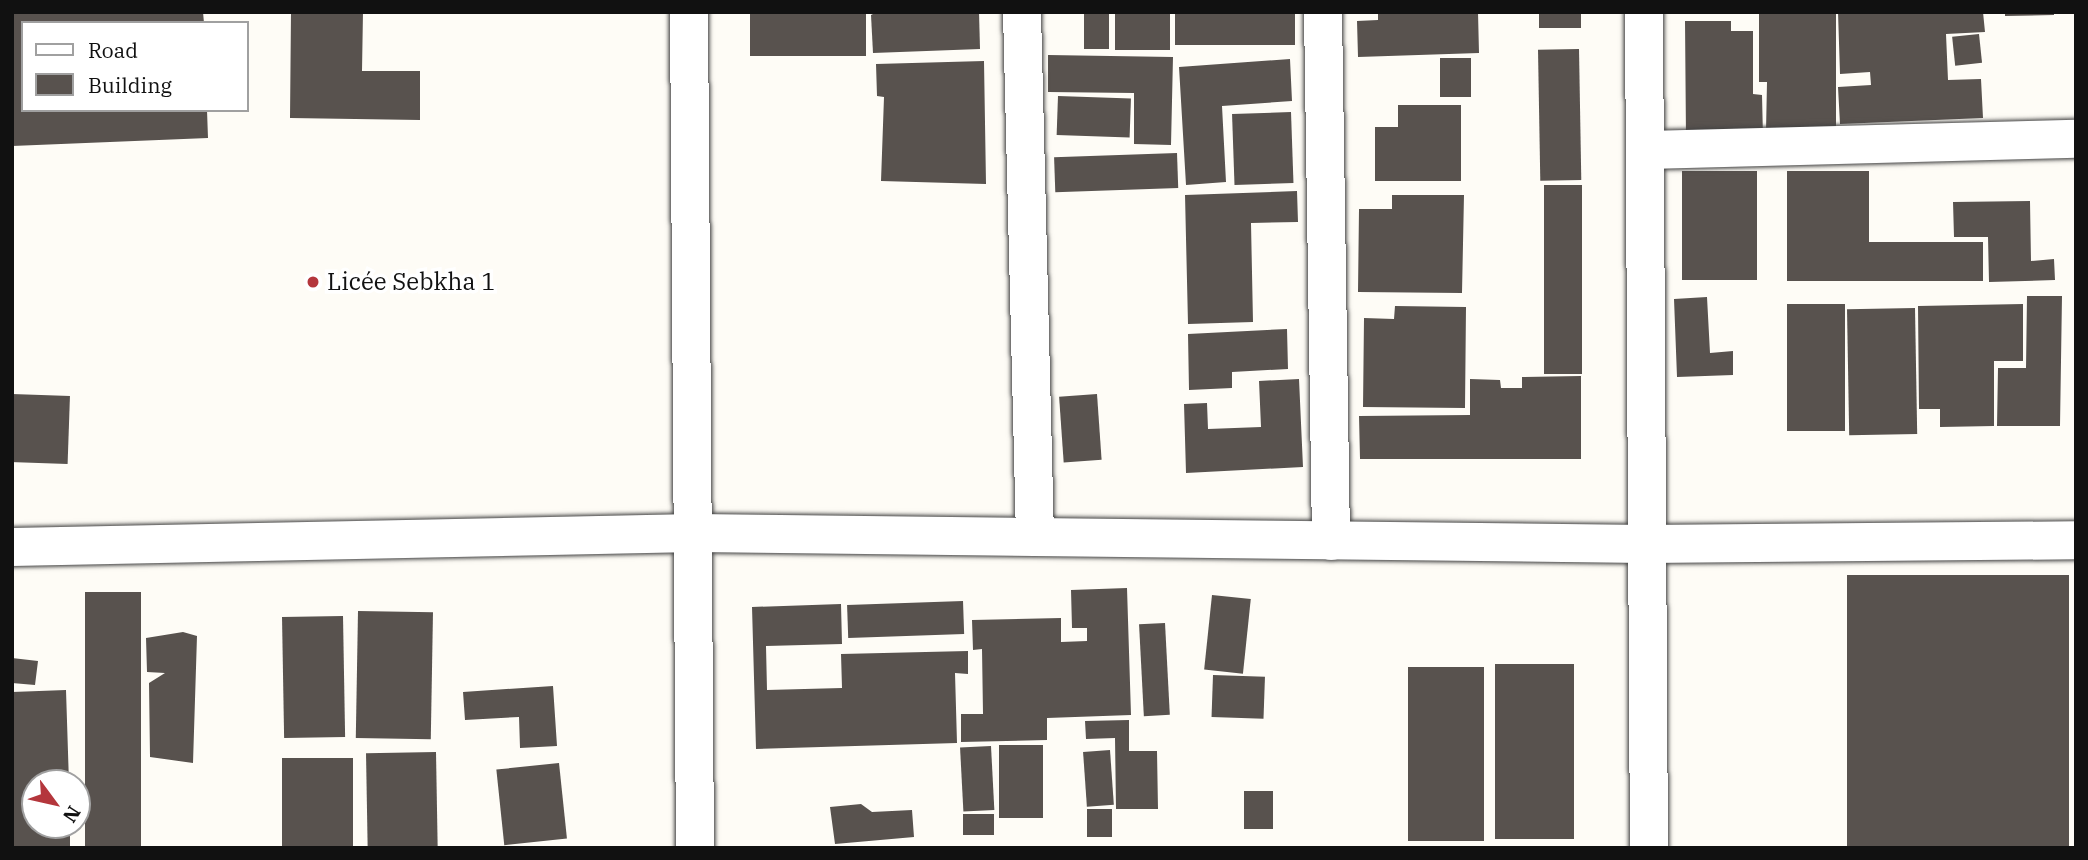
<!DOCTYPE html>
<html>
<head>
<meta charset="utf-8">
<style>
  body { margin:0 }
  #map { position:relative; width:2088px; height:860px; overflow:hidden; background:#fefcf6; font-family:"IBM Plex Serif",serif }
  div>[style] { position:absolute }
  .building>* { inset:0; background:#58524e; transform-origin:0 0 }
  .roads { filter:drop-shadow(0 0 2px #444) drop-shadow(0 0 2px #444) }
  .minor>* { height:38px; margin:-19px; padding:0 19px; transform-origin:19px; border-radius:19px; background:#fff }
  .dots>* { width:19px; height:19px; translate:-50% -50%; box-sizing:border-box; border:4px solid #fff; border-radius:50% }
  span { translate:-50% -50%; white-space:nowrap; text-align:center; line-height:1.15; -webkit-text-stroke:7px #fff; paint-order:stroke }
  .poi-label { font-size:24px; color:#111 }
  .left { translate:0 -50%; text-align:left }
  .frame { position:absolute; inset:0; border:14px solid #111; pointer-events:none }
  .legend { position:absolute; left:21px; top:21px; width:228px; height:91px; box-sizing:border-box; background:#fff; border:2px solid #a0a0a0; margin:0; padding:9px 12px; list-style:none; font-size:21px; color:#111 }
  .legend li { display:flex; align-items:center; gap:14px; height:35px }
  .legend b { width:35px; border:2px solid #a0a0a0 }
  .north { position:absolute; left:21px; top:769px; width:70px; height:70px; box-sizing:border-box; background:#fff; border:2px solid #a0a0a0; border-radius:50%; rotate:123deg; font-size:19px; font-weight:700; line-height:28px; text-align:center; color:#111 }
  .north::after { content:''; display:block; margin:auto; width:24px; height:32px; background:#b4363c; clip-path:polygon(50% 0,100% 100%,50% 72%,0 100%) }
</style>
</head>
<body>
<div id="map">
  <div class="building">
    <i style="clip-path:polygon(12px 12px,203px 12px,204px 23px,23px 23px,23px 110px,207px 110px,208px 138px,12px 146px)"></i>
    <i style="clip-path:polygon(291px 12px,363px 12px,362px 71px,420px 71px,420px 120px,290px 118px)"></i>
    <i style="left:750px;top:12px;width:116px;height:44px"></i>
    <i style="clip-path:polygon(877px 12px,979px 12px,980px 49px,873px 53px,871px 15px)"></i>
    <i style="left:1084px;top:12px;width:25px;height:37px"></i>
    <i style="left:1115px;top:12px;width:55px;height:38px"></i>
    <i style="left:1175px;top:12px;width:120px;height:33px"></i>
    <i style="clip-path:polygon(1378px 12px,1478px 12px,1479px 53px,1358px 57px,1357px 21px,1378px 20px)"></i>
    <i style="left:1539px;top:12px;width:42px;height:16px"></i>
    <i style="clip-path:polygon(1838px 12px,1983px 12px,1985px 32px,1946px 34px,1948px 80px,1981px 79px,1983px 118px,1840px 124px,1838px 87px,1871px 85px,1870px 72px,1840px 74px)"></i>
    <i style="clip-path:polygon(2005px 12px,2054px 12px,2054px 15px,2005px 16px)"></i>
    <i style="clip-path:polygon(1759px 13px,1836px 13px,1836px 131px,1766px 131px,1767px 82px,1759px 82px)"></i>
    <i style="clip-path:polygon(1685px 21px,1731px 21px,1731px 31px,1753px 31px,1753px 94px,1762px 95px,1763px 137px,1686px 139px)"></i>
    <i style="left:1979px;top:34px;width:29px;height:27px;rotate:84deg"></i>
    <i style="left:1579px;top:49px;width:131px;height:41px;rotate:89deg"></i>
    <i style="clip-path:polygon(1048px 55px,1173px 57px,1171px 145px,1134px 144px,1134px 93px,1048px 92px)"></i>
    <i style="left:1471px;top:58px;width:39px;height:31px;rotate:90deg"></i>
    <i style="clip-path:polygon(1290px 59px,1292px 101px,1222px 106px,1226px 182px,1186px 185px,1179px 67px)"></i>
    <i style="clip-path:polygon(984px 61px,986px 184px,881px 181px,884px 97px,877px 96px,876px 64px)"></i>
    <i style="left:1058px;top:96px;width:73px;height:39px;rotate:2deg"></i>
    <i style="clip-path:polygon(1398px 105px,1461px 105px,1461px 181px,1375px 181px,1375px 127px,1398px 127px)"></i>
    <i style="left:1291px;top:112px;width:71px;height:59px;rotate:88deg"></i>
    <i style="left:1177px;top:153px;width:35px;height:123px;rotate:88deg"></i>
    <i style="left:1757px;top:171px;width:109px;height:75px;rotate:90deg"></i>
    <i style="clip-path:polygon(1787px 171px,1869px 171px,1869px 242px,1983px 242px,1983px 281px,1787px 281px)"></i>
    <i style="left:1544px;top:185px;width:38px;height:189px"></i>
    <i style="clip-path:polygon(1297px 191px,1298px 222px,1251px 223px,1253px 322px,1188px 324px,1185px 195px)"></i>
    <i style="clip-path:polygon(1392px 195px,1464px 195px,1462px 293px,1358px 292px,1359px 209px,1392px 209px)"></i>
    <i style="clip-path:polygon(2030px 201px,2031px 261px,2054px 259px,2055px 280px,1989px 282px,1988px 237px,1954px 237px,1953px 202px)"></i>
    <i style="clip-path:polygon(2027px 296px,2062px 296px,2060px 426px,1997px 426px,1998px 368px,2026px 368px)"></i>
    <i style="clip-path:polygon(1707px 297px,1710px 353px,1733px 351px,1733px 375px,1677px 377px,1674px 299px)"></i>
    <i style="left:1787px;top:304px;width:58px;height:127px"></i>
    <i style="clip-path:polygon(2023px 304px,2023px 361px,1994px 361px,1994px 426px,1940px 427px,1940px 409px,1919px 409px,1918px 306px)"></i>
    <i style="clip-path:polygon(1395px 306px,1466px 307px,1465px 408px,1363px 407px,1364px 318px,1394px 319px)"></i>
    <i style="left:1915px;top:308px;width:126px;height:68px;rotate:89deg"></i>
    <i style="clip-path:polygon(1287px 329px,1288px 369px,1232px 372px,1232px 388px,1189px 390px,1188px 334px)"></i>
    <i style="clip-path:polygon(1581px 376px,1581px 459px,1360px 459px,1359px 416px,1470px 415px,1470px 379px,1500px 380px,1501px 388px,1522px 388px,1522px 377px)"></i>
    <i style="clip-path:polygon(1299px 379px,1303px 467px,1186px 473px,1184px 404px,1207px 403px,1208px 429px,1261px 427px,1259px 381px)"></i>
    <i style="left:12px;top:394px;width:58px;height:68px;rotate:2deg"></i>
    <i style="left:1097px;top:394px;width:66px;height:38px;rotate:86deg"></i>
    <i style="left:2069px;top:575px;width:273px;height:222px;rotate:90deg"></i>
    <i style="clip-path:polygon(1127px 588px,1131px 715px,1047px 718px,1047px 740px,961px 742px,961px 714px,983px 714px,982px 649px,973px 650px,972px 620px,1061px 618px,1061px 642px,1087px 641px,1087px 628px,1072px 628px,1071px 590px)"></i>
    <i style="left:85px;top:592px;width:56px;height:256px"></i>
    <i style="left:1212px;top:595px;width:39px;height:75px;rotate:6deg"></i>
    <i style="left:963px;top:601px;width:33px;height:116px;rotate:88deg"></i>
    <i style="clip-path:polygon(841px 604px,842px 644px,766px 646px,767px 690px,842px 688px,841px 654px,968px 651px,968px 674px,955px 673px,957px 743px,756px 749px,752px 607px)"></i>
    <i style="left:358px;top:611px;width:75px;height:127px;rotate:1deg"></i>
    <i style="left:343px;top:616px;width:121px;height:61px;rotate:89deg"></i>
    <i style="left:1165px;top:623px;width:92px;height:26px;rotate:87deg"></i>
    <i style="clip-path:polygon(183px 632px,197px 636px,193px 763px,150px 757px,149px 683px,165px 673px,147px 672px,146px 638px)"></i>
    <i style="clip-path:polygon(12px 658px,38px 661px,35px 685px,12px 683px)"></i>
    <i style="left:1574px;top:664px;width:175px;height:79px;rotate:90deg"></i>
    <i style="left:1484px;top:667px;width:174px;height:76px;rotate:90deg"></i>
    <i style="left:1213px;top:675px;width:52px;height:42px;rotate:2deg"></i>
    <i style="clip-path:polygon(553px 686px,557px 746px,520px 748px,519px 717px,465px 720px,463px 692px)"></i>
    <i style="clip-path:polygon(66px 690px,69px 783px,35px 783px,35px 825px,70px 825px,70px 848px,12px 848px,12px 692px)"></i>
    <i style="clip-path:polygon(1129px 720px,1129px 751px,1157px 751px,1158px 809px,1116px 809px,1115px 738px,1086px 739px,1085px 721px)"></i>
    <i style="left:999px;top:745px;width:44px;height:73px"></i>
    <i style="left:991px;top:746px;width:64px;height:31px;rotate:87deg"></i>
    <i style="left:1110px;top:750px;width:55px;height:27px;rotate:86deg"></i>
    <i style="left:436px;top:752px;width:96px;height:70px;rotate:89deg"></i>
    <i style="left:282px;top:758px;width:71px;height:90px"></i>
    <i style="left:559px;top:763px;width:76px;height:63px;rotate:84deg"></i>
    <i style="left:1244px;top:791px;width:29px;height:38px"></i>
    <i style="clip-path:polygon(861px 804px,872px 812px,912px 810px,914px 837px,835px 844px,830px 807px)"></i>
    <i style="left:1087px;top:809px;width:25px;height:28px"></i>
    <i style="left:994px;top:814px;width:21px;height:31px;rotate:90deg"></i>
  </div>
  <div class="roads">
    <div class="minor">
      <i style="left:689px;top:12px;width:836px;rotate:89.59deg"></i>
      <i style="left:1022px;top:12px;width:525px;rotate:88.58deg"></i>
      <i style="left:1323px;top:12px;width:529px;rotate:89.13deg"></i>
      <i style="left:1644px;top:12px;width:836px;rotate:89.66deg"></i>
      <i style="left:1648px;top:150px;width:428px;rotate:-1.5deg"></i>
      <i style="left:12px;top:547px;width:683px;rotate:-1.17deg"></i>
      <i style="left:695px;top:533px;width:951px;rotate:0.66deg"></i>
      <i style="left:1646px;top:544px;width:430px;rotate:-0.5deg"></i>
    </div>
  </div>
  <div class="dots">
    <i style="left:313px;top:282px;background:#b4363c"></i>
  </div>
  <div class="poi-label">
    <span class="left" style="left:327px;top:282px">Licée Sebkha 1</span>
  </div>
  <div class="frame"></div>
  <ul class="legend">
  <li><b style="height:9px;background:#fff"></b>Road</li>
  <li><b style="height:19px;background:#58524e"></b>Building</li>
  </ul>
  <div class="north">N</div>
</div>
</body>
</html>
